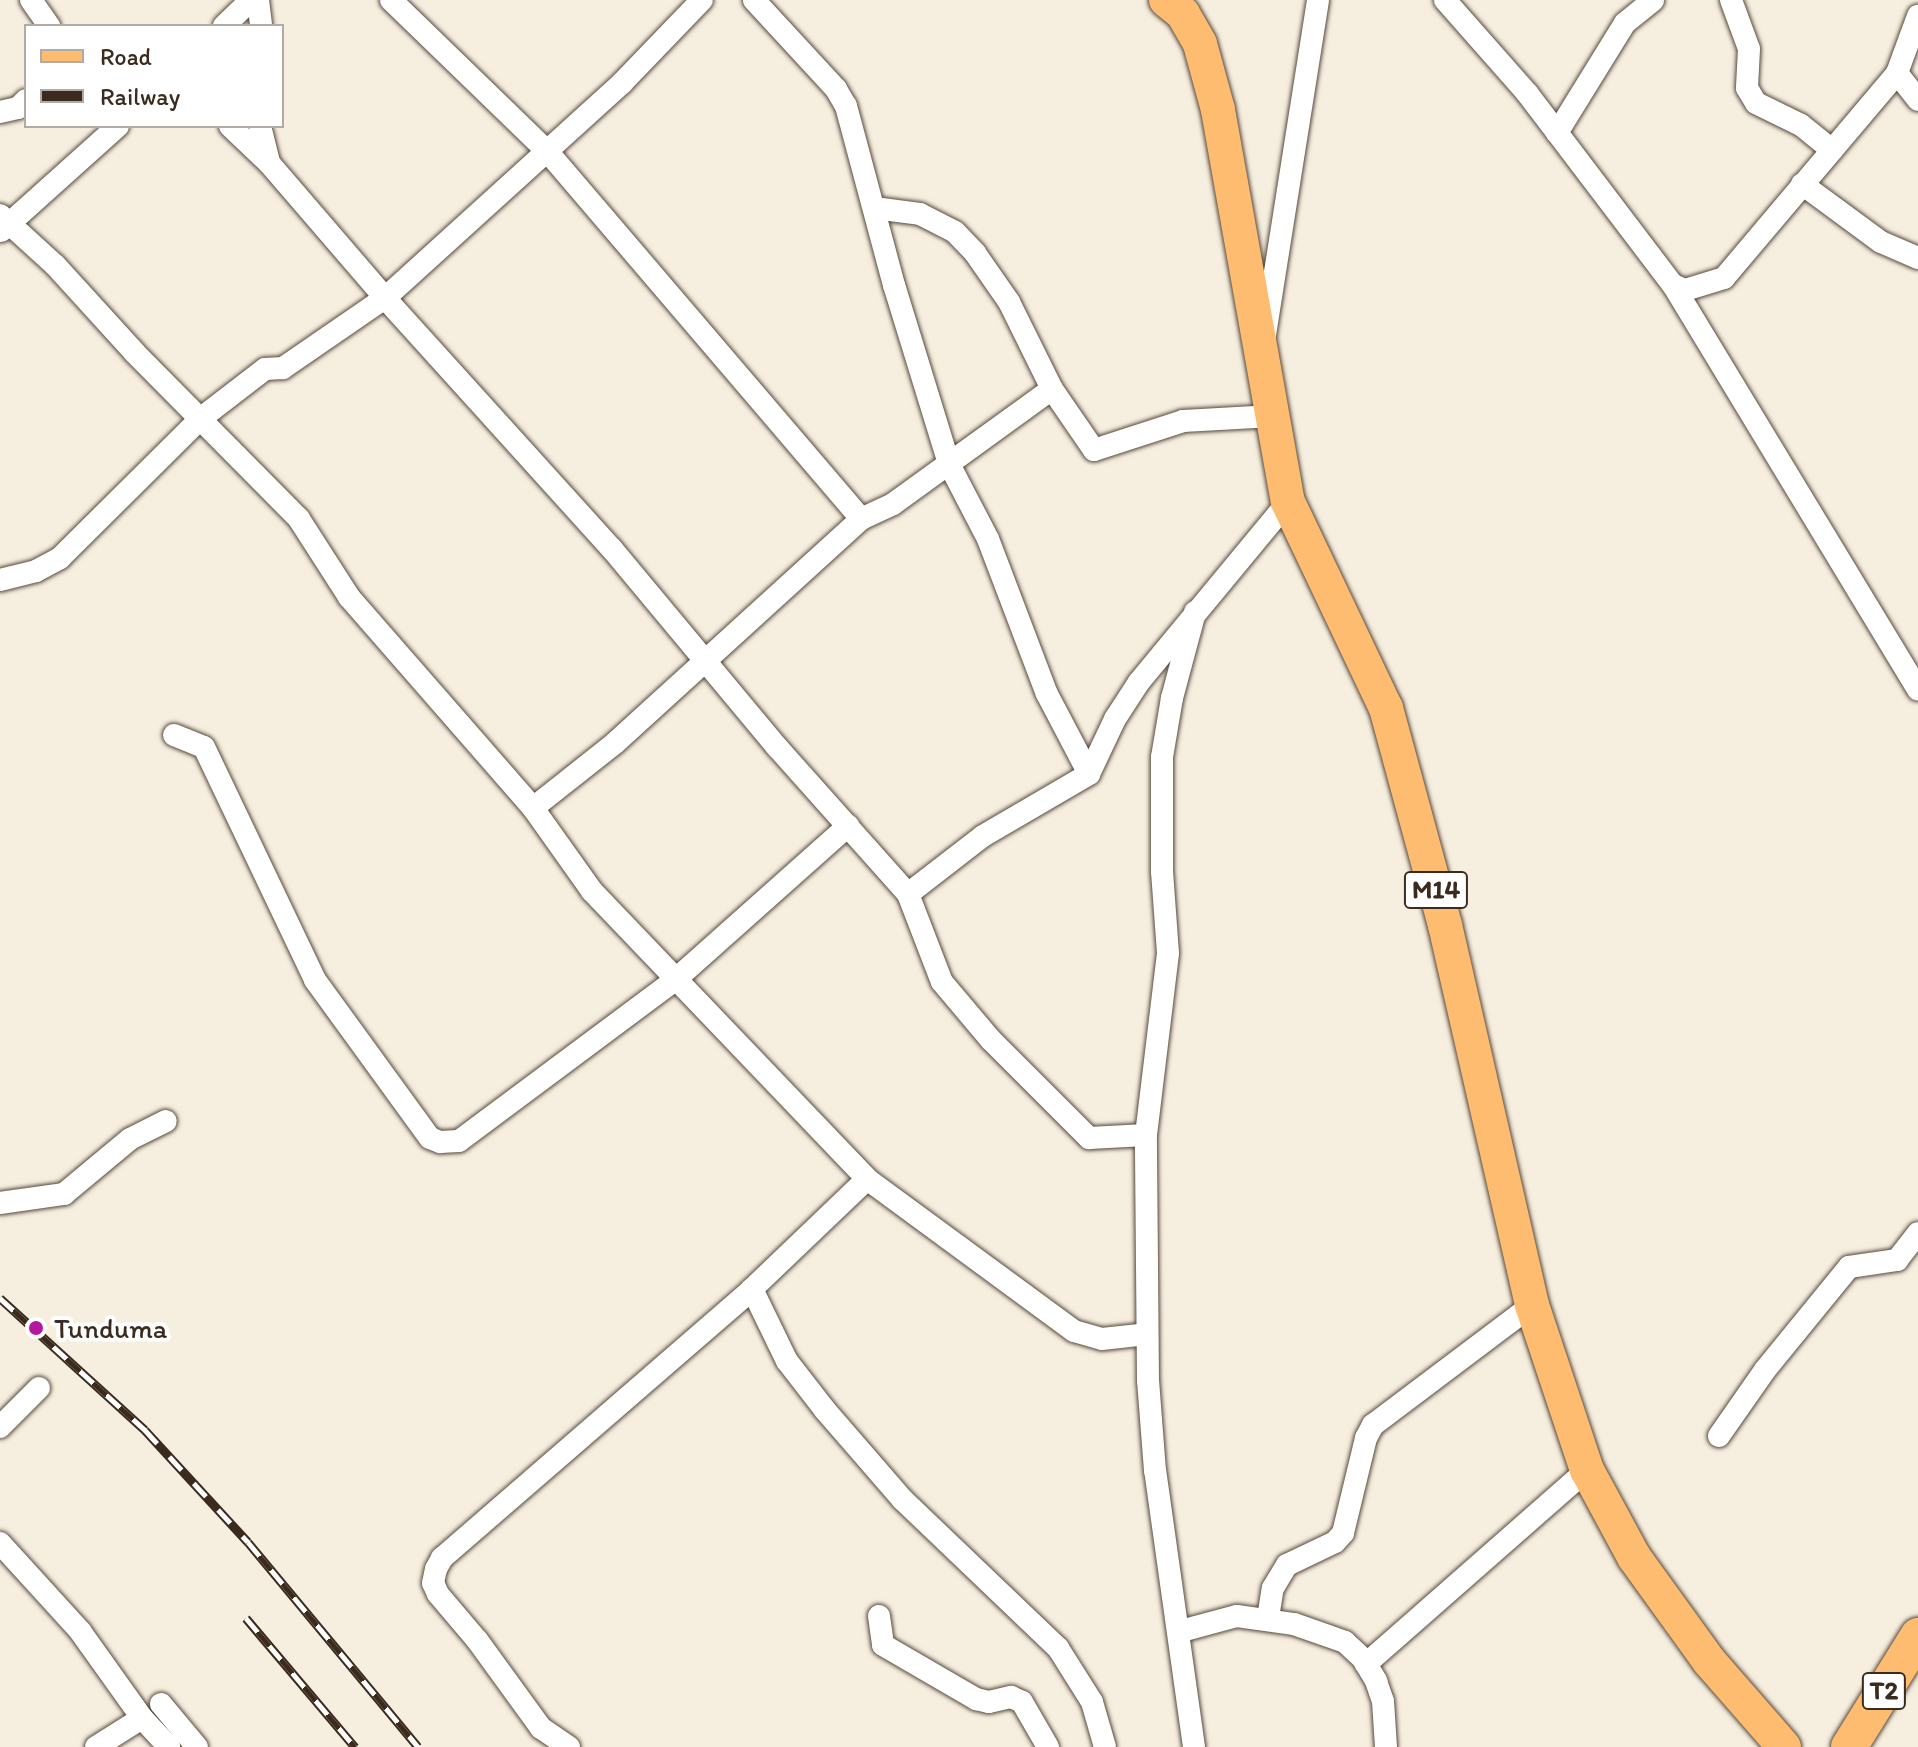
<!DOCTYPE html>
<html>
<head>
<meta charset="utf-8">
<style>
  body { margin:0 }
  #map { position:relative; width:1918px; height:1747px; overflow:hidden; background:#f6efdf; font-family:Itim,sans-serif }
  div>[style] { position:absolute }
  .roads { filter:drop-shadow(0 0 2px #57483b) drop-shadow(0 0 2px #57483b) }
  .minor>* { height:22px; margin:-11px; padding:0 11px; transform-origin:11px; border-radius:11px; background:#fff }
  .primary>* { height:34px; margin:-17px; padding:0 17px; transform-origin:17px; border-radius:17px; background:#febc70 }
  .trunk>* { height:36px; margin:-18px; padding:0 18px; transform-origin:18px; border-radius:18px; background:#febc70 }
  .rail>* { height:9px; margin-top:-4.5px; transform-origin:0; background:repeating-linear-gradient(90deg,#fff 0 18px,#3b2a1e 0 36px); box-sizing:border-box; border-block:2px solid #3b2a1e }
  .dots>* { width:22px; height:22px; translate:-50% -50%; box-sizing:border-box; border:4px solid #fff; border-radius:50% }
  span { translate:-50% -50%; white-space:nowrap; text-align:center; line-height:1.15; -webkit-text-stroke:8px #fff; paint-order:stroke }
  .shield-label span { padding:2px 6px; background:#fff; border:2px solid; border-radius:6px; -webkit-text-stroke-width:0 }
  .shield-label { font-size:26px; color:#3b2a1e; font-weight:700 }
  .poi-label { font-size:28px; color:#3b2a1e }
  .left { translate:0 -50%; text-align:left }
  .legend { position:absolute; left:24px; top:24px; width:260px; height:104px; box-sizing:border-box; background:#fff; border:2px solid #b1aaa5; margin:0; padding:10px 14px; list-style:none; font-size:24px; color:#3b2a1e }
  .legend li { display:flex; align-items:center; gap:16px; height:40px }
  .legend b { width:40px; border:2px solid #b1aaa5 }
</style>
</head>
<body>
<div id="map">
  <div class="roads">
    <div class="minor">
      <i style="left:31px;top:0;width:32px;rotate:55deg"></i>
      <i style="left:258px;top:0;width:26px;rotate:83deg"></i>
      <i style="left:391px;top:0;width:217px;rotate:44.1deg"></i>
      <i style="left:547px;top:151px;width:484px;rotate:49.5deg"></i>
      <i style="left:754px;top:0;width:121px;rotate:47.3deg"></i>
      <i style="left:836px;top:89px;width:20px;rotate:60deg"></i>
      <i style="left:846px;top:106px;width:185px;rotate:75deg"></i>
      <i style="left:894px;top:285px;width:187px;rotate:72.9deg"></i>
      <i style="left:949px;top:464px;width:85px;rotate:62.5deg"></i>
      <i style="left:988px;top:539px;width:166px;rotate:69.2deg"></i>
      <i style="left:1047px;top:694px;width:90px;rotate:62.3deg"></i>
      <i style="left:1445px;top:0;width:124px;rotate:48.6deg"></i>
      <i style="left:1527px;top:93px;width:241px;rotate:52.8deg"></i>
      <i style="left:1673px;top:285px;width:13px;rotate:23deg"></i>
      <i style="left:1685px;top:290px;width:41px;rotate:-17.1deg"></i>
      <i style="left:1724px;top:278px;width:268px;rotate:-49.8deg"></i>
      <i style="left:1897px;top:73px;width:61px;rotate:-69.8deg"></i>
      <i style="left:1731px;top:0;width:52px;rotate:69.8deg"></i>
      <i style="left:1749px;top:49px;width:39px;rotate:93deg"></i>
      <i style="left:1747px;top:88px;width:17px;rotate:59deg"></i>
      <i style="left:1756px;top:103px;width:50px;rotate:26.1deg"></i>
      <i style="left:1801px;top:125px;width:40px;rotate:39deg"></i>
      <i style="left:224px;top:26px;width:37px;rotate:-44deg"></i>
      <i style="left:1897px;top:73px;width:34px;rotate:52deg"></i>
      <i style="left:0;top:112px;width:18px;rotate:-13deg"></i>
      <i style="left:18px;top:108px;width:11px;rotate:-45deg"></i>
      <i style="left:230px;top:126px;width:54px;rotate:43.5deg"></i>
      <i style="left:269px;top:163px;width:178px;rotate:49.3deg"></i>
      <i style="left:385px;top:298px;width:338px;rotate:47.9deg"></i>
      <i style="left:612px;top:549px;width:258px;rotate:50.2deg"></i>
      <i style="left:777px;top:747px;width:197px;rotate:48.3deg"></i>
      <i style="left:908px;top:894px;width:94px;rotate:68.9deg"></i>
      <i style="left:942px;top:982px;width:76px;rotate:49.8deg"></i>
      <i style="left:991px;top:1040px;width:139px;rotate:45deg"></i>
      <i style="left:1089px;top:1138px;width:57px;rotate:-3deg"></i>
      <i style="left:260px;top:126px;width:38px;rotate:76deg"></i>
      <i style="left:1557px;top:133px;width:129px;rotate:-58.3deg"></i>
      <i style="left:1625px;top:23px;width:36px;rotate:-39deg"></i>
      <i style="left:1802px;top:184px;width:98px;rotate:36.3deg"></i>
      <i style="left:1881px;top:242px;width:40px;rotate:23.4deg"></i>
      <i style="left:874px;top:208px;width:46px;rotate:7.4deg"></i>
      <i style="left:920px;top:214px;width:39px;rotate:27deg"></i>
      <i style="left:955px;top:232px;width:29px;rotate:46deg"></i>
      <i style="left:975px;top:253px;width:60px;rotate:55.2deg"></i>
      <i style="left:1009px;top:302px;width:97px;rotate:63.7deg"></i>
      <i style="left:0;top:215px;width:74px;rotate:42.3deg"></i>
      <i style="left:55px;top:265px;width:119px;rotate:47.7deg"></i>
      <i style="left:135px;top:353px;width:233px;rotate:45.3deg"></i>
      <i style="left:299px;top:519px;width:93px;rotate:57.3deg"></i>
      <i style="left:349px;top:597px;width:280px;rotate:48.9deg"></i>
      <i style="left:533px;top:808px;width:102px;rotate:54.6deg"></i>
      <i style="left:592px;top:891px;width:398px;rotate:46.3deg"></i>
      <i style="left:867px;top:1179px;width:257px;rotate:36.3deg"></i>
      <i style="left:1074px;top:1331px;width:29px;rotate:16deg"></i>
      <i style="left:1102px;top:1339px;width:45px;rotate:-6.3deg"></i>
      <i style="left:1px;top:231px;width:157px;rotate:-41.9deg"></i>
      <i style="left:1673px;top:285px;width:473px;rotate:58.8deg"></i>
      <i style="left:1265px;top:335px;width:339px;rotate:-81deg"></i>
      <i style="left:0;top:580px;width:37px;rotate:-14deg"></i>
      <i style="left:36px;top:571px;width:27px;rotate:-28deg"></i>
      <i style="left:60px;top:558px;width:197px;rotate:-44.8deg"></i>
      <i style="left:200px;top:419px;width:82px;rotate:-37.6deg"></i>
      <i style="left:265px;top:369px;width:18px;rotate:-3deg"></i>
      <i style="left:283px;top:368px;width:124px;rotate:-34.5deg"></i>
      <i style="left:385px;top:298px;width:320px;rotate:-42.2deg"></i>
      <i style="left:622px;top:83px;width:115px;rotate:-46.1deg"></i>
      <i style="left:174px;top:735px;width:32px;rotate:22deg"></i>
      <i style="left:204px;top:747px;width:258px;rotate:64.5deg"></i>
      <i style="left:315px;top:980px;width:195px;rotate:54deg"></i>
      <i style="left:430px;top:1138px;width:11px;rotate:22deg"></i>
      <i style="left:440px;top:1142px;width:19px;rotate:-3deg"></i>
      <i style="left:459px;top:1141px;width:269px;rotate:-36.7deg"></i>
      <i style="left:675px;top:980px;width:232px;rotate:-41.7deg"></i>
      <i style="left:533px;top:808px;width:105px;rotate:-38.4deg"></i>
      <i style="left:615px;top:743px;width:333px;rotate:-42.3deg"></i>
      <i style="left:861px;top:519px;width:35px;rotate:-25deg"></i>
      <i style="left:893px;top:504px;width:196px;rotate:-35.9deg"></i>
      <i style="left:1052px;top:389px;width:74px;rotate:55.5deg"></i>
      <i style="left:1094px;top:450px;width:94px;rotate:-18deg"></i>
      <i style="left:1183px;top:421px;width:90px;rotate:-3.2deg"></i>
      <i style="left:908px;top:894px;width:95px;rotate:-37.7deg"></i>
      <i style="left:983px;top:836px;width:123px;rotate:-30.3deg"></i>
      <i style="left:1089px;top:774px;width:61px;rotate:-64.7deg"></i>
      <i style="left:1115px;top:719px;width:44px;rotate:-57deg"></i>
      <i style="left:1139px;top:682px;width:234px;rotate:-50.4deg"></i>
      <i style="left:0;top:1203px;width:65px;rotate:-8deg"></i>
      <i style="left:64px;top:1194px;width:86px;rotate:-39.8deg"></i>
      <i style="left:130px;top:1139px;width:40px;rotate:-26.6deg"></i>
      <i style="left:752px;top:1289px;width:80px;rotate:64.1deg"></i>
      <i style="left:787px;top:1361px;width:62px;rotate:52.2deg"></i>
      <i style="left:825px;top:1410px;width:118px;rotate:49.1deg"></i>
      <i style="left:902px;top:1499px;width:216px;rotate:43.7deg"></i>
      <i style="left:1058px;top:1648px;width:64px;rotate:57.8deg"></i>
      <i style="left:1092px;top:1702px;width:47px;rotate:73.9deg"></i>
      <i style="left:0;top:1427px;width:55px;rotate:-45deg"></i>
      <i style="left:1719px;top:1436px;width:80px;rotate:-55.1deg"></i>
      <i style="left:1765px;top:1370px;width:133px;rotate:-50.8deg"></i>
      <i style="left:1849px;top:1267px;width:49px;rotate:-8.3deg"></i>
      <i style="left:1897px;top:1260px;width:34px;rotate:-52deg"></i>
      <i style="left:0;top:1543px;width:119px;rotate:47.7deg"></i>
      <i style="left:80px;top:1631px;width:107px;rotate:54.5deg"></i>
      <i style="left:142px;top:1718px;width:40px;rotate:47deg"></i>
      <i style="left:879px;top:1616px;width:29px;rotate:82deg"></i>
      <i style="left:883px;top:1645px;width:108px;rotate:30.1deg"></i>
      <i style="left:976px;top:1699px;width:13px;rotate:13deg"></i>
      <i style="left:989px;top:1702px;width:23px;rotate:-13deg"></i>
      <i style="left:1011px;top:1697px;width:12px;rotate:24deg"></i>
      <i style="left:1022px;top:1702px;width:52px;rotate:60deg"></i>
      <i style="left:1268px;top:1618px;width:30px;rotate:-81deg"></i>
      <i style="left:1273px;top:1588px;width:27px;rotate:-59deg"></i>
      <i style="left:1287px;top:1565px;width:53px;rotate:-25.6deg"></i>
      <i style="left:1335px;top:1542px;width:12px;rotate:-48deg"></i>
      <i style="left:1343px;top:1533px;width:98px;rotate:-76.4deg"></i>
      <i style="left:1366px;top:1438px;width:15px;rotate:-62deg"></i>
      <i style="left:1373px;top:1425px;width:199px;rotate:-37deg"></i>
      <i style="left:1181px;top:1631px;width:58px;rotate:-15deg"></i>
      <i style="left:1237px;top:1616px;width:58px;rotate:8deg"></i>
      <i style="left:1294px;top:1624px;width:54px;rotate:19.4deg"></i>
      <i style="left:1345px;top:1642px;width:25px;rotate:43deg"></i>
      <i style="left:1363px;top:1659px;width:26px;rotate:59deg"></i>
      <i style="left:1376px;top:1681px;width:21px;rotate:71deg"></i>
      <i style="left:1383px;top:1701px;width:46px;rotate:86.3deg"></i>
      <i style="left:1366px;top:1664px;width:294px;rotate:-41.3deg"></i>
      <i style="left:161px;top:1704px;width:56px;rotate:50.1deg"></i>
      <i style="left:96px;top:1747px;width:54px;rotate:-32.2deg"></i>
      <i style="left:569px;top:1747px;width:34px;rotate:-146deg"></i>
      <i style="left:541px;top:1728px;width:109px;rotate:-126deg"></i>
      <i style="left:477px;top:1640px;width:60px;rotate:-130.3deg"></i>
      <i style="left:438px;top:1594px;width:12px;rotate:-114deg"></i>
      <i style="left:433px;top:1583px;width:14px;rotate:-78deg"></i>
      <i style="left:436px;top:1569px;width:13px;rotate:-61deg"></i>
      <i style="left:442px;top:1558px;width:410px;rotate:-40.9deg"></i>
      <i style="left:752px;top:1289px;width:159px;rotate:-43.7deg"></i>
      <i style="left:1194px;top:1747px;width:279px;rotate:-98deg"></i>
      <i style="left:1155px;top:1471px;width:90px;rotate:-94.4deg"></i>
      <i style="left:1148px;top:1381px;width:246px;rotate:-90.5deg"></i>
      <i style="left:1146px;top:1135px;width:183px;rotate:-83.1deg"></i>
      <i style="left:1168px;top:953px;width:81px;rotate:-94.2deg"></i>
      <i style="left:1162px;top:872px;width:115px;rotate:-90deg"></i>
      <i style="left:1162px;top:757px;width:60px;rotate:-80.4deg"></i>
      <i style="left:1172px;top:698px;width:89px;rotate:-75deg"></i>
    </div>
    <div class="primary">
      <i style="left:1166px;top:0;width:22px;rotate:39deg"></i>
      <i style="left:1183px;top:14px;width:34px;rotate:60deg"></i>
      <i style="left:1200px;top:44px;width:68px;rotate:74.7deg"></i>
      <i style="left:1218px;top:110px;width:398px;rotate:79.9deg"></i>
      <i style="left:1288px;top:502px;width:228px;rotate:64.6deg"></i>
      <i style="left:1386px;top:708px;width:225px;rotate:74.8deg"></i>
      <i style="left:1445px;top:925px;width:390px;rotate:77.1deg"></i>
      <i style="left:1532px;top:1305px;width:174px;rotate:71.6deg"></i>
      <i style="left:1587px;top:1470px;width:99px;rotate:61.6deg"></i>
      <i style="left:1634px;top:1557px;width:128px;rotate:54.2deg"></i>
      <i style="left:1709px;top:1661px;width:114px;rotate:48.9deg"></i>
    </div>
    <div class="trunk">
      <i style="left:1849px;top:1747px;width:131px;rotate:-58.1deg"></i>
    </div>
  </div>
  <div class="rail">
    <i style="left:0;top:1298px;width:196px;rotate:42.3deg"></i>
    <i style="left:145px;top:1430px;width:152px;rotate:47.4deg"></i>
    <i style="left:248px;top:1542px;width:266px;rotate:50.3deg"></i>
    <i style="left:246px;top:1618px;width:169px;rotate:49.8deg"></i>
  </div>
  <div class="dots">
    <i style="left:36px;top:1328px;background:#b5179e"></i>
  </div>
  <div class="shield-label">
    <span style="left:1436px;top:890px">M14</span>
    <span style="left:1884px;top:1691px">T2</span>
  </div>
  <div class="poi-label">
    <span class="left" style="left:54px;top:1328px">Tunduma</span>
  </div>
  <ul class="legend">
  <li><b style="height:10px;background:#febc70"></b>Road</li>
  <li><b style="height:10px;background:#3b2a1e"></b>Railway</li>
  </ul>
</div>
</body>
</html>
